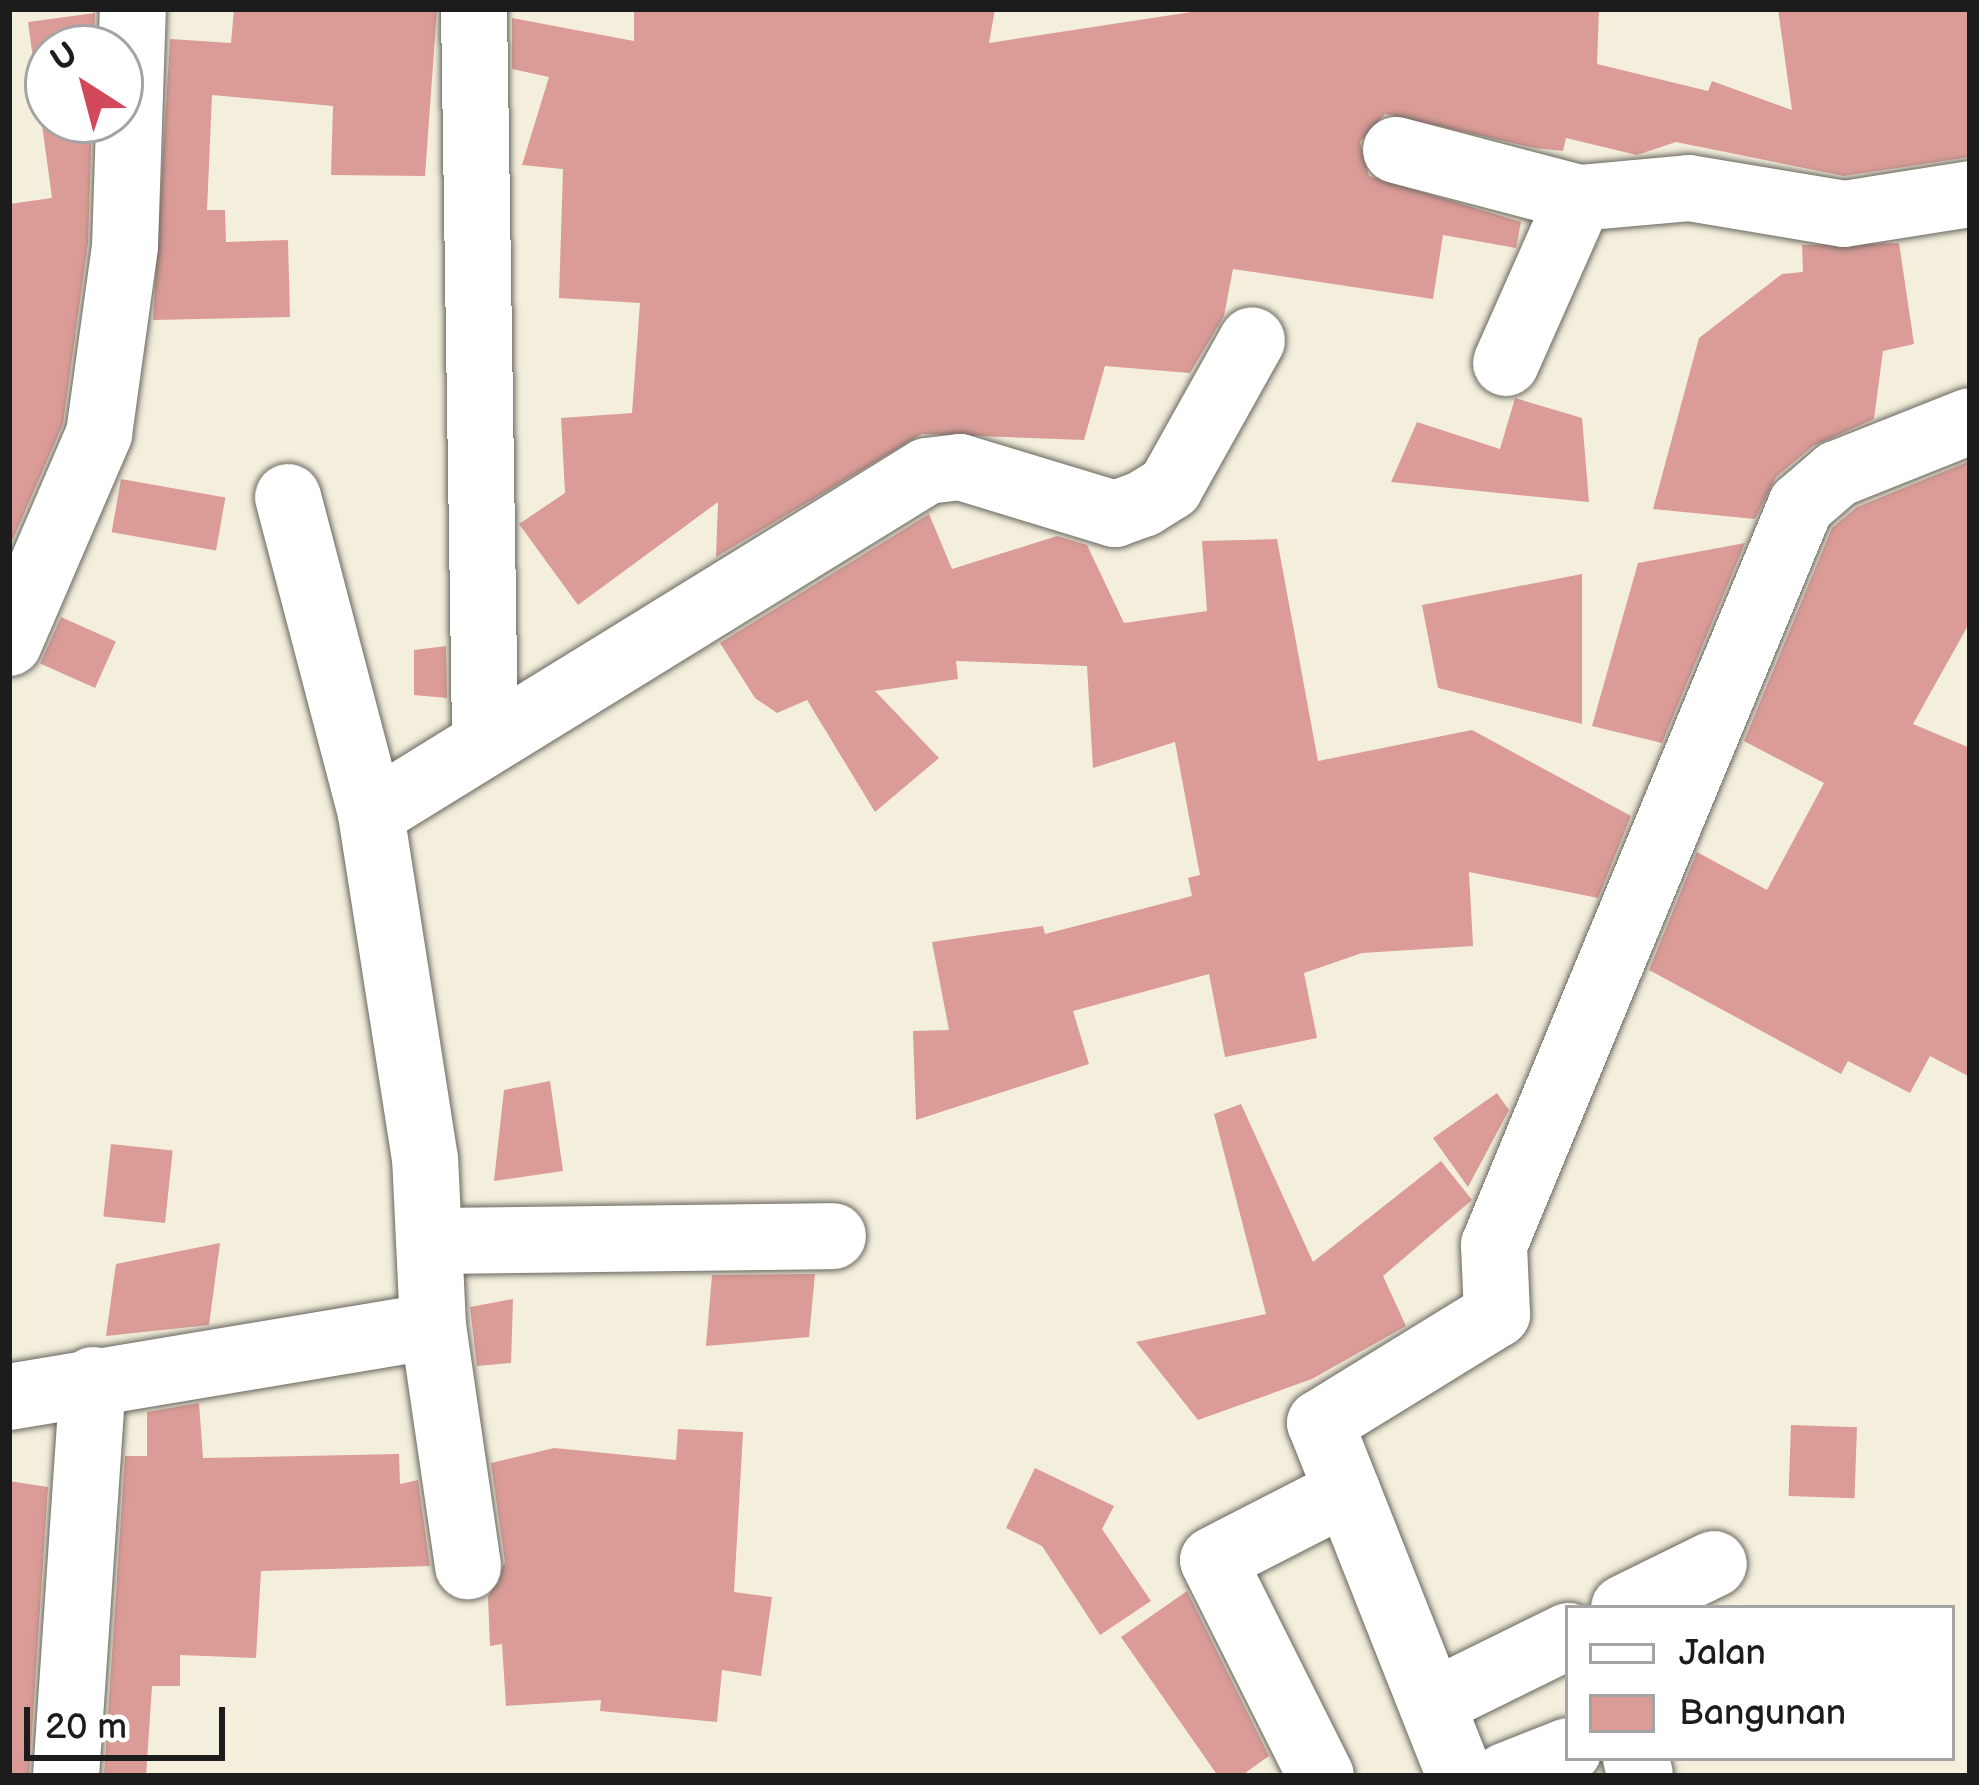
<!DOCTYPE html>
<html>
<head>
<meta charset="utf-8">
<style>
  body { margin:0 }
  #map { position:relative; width:1979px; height:1785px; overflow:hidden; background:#f4efdc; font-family:"Balsamiq Sans",sans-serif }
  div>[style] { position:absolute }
  .building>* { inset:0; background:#db9c97; transform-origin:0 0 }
  .roads { filter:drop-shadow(0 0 3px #68665f) drop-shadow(0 0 3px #68665f) }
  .minor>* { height:66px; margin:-33px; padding:0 33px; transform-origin:33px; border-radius:33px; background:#fff }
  span { translate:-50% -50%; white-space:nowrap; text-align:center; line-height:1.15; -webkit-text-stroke:12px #fff; paint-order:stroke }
  .frame { position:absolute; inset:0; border:12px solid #1c1c1c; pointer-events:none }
  .legend { position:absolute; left:1565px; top:1605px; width:390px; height:156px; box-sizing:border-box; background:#fff; border:3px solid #a4a4a4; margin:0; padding:15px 21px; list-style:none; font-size:36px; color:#1c1c1c }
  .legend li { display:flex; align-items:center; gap:24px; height:60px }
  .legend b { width:60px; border:3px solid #a4a4a4 }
  .north { position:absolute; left:24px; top:24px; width:120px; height:120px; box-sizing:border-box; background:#fff; border:3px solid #a4a4a4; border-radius:50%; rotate:324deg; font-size:33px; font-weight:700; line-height:48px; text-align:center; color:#1c1c1c }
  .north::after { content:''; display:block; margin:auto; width:42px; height:54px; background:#d1495b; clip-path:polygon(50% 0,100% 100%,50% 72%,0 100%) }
  .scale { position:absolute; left:24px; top:1707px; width:201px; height:54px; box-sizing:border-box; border:6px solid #1c1c1c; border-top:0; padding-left:15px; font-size:36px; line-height:42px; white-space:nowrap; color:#1c1c1c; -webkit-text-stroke:9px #fff; paint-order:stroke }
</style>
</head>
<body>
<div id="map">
  <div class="building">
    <i style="clip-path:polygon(234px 9px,437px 9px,425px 176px,331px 175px,333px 106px,212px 95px,207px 210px,225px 210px,226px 242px,288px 240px,290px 317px,153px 320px,170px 39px,231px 43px)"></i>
    <i style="clip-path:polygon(634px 9px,995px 9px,989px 43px,1211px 9px,1599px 9px,1597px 64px,1708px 91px,1712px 81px,1792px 110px,1778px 9px,1970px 9px,1970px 157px,1844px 176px,1676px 142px,1637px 155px,1566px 138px,1563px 151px,1535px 148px,1385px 114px,1360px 142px,1369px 176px,1521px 222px,1516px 248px,1443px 235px,1433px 299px,1233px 269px,1224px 316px,1190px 373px,1105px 366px,1084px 440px,922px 434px,716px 557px,718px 502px,578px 605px,519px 524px,565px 493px,561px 418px,632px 413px,640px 303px,559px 298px,563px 169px,522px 165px,549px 77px,512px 69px,512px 18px,634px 41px)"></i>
    <i style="clip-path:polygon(95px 13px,94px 48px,48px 48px,48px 120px,92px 120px,88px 243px,63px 424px,9px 548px,9px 204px,52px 198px,28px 22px)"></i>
    <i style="clip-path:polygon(1899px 243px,1914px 344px,1883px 351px,1874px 419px,1813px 446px,1776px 477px,1755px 519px,1653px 509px,1699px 338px,1782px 274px,1803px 272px,1802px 245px)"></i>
    <i style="clip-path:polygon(1515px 398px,1582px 418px,1589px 502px,1391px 482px,1417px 422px,1500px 449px)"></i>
    <i style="clip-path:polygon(1970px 461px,1970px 622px,1913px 724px,1970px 748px,1970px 1077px,1930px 1056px,1910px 1093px,1848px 1061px,1841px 1074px,1649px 970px,1697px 852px,1767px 890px,1824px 783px,1744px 741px,1832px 528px,1857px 507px)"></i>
    <i style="left:121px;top:479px;width:106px;height:54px;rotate:10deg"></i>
    <i style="clip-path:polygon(929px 514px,952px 569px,1057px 536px,1087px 545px,1124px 623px,1207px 611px,1202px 541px,1277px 539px,1318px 761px,1472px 730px,1631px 816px,1598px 898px,1469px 872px,1473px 946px,1362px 953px,1304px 973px,1317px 1038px,1225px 1057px,1209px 974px,1073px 1011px,1089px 1064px,916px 1120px,913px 1031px,949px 1030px,932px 942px,1043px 926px,1045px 934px,1192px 896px,1188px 878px,1200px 875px,1175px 742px,1093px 768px,1087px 666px,956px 661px,958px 679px,875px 691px,939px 758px,875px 812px,807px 700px,777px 713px,755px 698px,720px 643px)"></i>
    <i style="clip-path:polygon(1745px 543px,1662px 743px,1592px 726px,1638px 563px)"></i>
    <i style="clip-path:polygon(1582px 574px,1582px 724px,1438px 688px,1422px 605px)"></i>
    <i style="left:61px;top:617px;width:60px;height:51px;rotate:24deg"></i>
    <i style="clip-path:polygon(446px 646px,447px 698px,414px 695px,414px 650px)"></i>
    <i style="clip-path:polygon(550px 1081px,563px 1171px,494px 1181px,504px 1090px)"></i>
    <i style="clip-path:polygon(1497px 1093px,1509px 1110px,1468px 1187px,1433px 1138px)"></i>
    <i style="clip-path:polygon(1241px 1104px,1313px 1262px,1441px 1161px,1472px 1200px,1383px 1276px,1406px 1326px,1312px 1379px,1198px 1420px,1136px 1342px,1266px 1314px,1214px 1114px)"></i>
    <i style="left:111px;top:1144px;width:62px;height:73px;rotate:6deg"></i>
    <i style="clip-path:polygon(220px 1243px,209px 1325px,106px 1336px,116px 1264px)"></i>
    <i style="clip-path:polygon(815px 1274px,809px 1337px,706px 1346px,712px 1275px)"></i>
    <i style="clip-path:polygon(513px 1299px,511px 1363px,477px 1366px,470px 1307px)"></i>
    <i style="clip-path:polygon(199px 1403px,203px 1458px,399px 1454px,400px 1484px,418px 1480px,430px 1566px,261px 1571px,256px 1658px,180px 1655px,180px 1686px,152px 1686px,146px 1776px,104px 1776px,125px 1456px,147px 1456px,147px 1412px)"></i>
    <i style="left:1791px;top:1425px;width:66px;height:71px;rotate:2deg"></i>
    <i style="clip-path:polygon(678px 1429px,743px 1432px,734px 1592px,772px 1597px,761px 1676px,722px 1670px,717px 1722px,600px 1711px,601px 1700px,506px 1706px,502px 1644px,490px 1646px,488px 1597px,505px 1562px,491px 1463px,554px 1448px,676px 1460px)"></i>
    <i style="clip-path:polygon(1035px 1468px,1114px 1506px,1102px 1529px,1151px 1601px,1100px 1635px,1042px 1546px,1006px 1528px)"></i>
    <i style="clip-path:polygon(9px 1481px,48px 1487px,29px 1776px,9px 1776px)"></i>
    <i style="clip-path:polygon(1187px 1591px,1269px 1756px,1241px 1776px,1218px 1776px,1121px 1637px)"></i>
  </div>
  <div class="roads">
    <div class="minor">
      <i style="left:474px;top:9px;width:728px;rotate:89.13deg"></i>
      <i style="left:1396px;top:150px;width:189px;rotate:14.7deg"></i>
      <i style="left:1579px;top:198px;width:110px;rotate:-5.2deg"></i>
      <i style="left:1689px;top:188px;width:157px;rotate:9.5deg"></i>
      <i style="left:1844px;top:214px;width:128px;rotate:-9deg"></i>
      <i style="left:1506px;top:363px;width:180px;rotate:-66.1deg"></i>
      <i style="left:288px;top:497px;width:328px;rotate:75.3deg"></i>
      <i style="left:9px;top:643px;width:228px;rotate:-66.7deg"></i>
      <i style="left:99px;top:434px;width:190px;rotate:-82.1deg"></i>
      <i style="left:125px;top:246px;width:237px;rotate:-88.1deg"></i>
      <i style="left:429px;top:1241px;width:404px;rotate:-0.7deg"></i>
      <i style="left:433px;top:1326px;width:167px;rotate:-92.7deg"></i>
      <i style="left:425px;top:1159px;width:349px;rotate:-98.9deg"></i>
      <i style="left:371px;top:814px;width:653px;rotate:-31.67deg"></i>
      <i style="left:927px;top:471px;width:33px;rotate:-7deg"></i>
      <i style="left:960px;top:467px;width:162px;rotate:16.9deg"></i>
      <i style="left:1115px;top:514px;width:30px;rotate:-20deg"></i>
      <i style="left:1143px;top:504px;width:32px;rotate:-32deg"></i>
      <i style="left:1170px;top:487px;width:168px;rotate:-60.8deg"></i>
      <i style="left:9px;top:1397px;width:430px;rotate:-9.5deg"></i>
      <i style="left:433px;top:1326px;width:243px;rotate:81.7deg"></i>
      <i style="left:1624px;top:1608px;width:100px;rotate:-26.1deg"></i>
      <i style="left:1432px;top:1703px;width:152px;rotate:-26.2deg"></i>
      <i style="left:1636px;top:1758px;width:18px;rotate:77deg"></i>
      <i style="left:66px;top:1776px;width:397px;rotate:-86.1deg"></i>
      <i style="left:1321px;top:1776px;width:241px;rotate:-116.6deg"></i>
      <i style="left:1213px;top:1560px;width:151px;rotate:-27.2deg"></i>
      <i style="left:1460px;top:1776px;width:380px;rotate:-111.6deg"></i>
      <i style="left:1320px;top:1423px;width:208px;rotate:-31.6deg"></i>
      <i style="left:1497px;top:1314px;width:69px;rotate:-92.5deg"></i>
      <i style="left:1494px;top:1245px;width:801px;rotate:-67.47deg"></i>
      <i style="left:1801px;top:505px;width:48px;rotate:-40.7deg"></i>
      <i style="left:1837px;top:474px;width:143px;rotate:-21.7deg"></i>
      <i style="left:1505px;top:1776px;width:68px;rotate:-21.6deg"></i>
    </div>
  </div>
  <div class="frame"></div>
  <ul class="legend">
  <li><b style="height:15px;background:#fff"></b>Jalan</li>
  <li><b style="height:33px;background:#db9c97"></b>Bangunan</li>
  </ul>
  <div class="north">U</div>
  <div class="scale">20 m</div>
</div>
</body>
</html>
